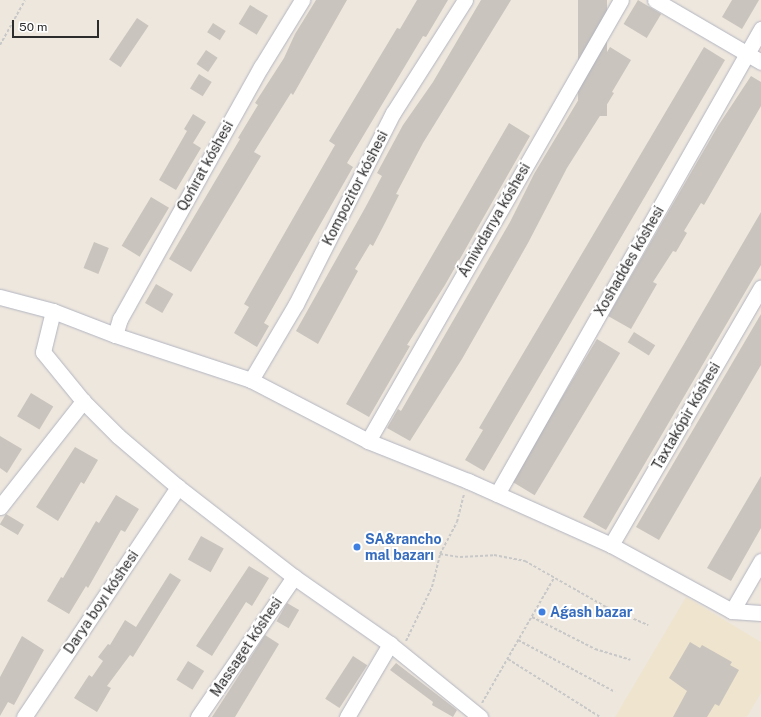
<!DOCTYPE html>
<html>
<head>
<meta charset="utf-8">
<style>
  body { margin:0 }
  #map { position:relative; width:761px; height:717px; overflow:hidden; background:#eee7de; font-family:"Public Sans",sans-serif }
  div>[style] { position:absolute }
  .education>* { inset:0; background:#efe4ce }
  .building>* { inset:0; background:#c9c4be; transform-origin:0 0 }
  .path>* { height:2px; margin-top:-1px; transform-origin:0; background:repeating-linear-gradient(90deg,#c8c8c8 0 3px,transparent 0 5px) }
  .roads { filter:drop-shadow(0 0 1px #b2b5c0) drop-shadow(0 0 1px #b2b5c0) }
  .minor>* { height:15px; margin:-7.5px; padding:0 7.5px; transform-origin:7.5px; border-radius:7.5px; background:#fff }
  .dots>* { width:11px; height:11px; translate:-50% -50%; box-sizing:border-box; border:2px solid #fff; border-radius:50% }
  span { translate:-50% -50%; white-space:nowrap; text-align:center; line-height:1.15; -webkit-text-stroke:4px #fff; paint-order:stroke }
  .street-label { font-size:14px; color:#2c2c2c }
  .shop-label { font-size:14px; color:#366cbe; font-weight:700 }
  .left { translate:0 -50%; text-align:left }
  .scale { position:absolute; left:12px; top:20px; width:87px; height:18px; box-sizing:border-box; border:2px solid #2c2c2c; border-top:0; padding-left:5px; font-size:12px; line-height:14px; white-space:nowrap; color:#2c2c2c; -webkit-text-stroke:3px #fff; paint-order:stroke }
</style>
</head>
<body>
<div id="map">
  <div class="education">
    <i style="clip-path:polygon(686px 597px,761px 642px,761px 693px,747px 717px,615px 717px)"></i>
  </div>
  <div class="building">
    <i style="clip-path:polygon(316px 0,347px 0,293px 95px,291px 93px,254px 152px,261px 156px,191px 272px,169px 259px,240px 139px,238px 138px,258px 105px,255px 103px,284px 58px,295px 34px)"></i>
    <i style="clip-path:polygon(417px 0,448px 0,426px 37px,423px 36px,347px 163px,353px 167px,264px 323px,269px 326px,257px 347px,234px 333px,249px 307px,244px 304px,335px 145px,329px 141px,397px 28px,400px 29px)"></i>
    <i style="clip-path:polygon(481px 0,511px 0,423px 143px,396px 194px,399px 195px,386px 221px,373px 246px,370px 244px,355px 269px,358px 271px,318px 344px,296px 331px,365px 208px,382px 176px,377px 173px,403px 125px,433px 82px)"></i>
    <i style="left:578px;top:0;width:29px;height:116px"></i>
    <i style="left:638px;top:0;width:27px;height:28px;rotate:31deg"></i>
    <i style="clip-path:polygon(732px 0,759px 0,742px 29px,722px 17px)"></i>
    <i style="left:250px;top:5px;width:21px;height:22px;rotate:31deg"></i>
    <i style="left:137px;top:18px;width:14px;height:50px;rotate:34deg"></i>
    <i style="left:213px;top:23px;width:15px;height:11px;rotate:32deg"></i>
    <i style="clip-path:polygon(610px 47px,631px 60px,612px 92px,614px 93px,603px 111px,567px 168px,528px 243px,462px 359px,410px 441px,387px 428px,398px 409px,401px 411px,510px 222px,534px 174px)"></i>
    <i style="clip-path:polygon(704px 47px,725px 60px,484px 471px,465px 460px,483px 430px,479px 428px)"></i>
    <i style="left:206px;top:50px;width:14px;height:17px;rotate:34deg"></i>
    <i style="left:199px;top:74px;width:15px;height:17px;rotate:32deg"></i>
    <i style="clip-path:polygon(751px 76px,761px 82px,761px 106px,704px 205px,701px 203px,684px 231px,687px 233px,676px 252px,673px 251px,653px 282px,657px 284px,631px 329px,608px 316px,718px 126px)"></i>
    <i style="clip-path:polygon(193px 114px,206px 122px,193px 143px,201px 148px,176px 190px,159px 180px,187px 131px,184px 129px)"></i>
    <i style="clip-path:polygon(509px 123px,530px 136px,445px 285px,407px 345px,410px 346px,369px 417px,346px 404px)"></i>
    <i style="left:151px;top:197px;width:21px;height:57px;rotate:31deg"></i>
    <i style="clip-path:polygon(761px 212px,761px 265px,606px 530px,583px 517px)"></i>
    <i style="left:94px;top:242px;width:16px;height:28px;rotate:22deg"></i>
    <i style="left:156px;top:284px;width:20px;height:22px;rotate:30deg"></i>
    <i style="clip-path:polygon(761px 314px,761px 365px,659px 540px,636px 527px)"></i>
    <i style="left:634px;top:332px;width:25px;height:12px;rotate:32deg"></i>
    <i style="left:597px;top:339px;width:27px;height:166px;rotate:31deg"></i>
    <i style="left:31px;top:393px;width:26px;height:27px;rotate:31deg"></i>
    <i style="clip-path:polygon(0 436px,22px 449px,7px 473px,0 468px)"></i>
    <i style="clip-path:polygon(75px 447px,98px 460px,84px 484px,81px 482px,58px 521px,36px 507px)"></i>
    <i style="clip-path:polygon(761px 476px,761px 528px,731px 581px,707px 568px)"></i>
    <i style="clip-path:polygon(116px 495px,139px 509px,125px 532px,121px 530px,88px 588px,86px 586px,69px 614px,47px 601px,61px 577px,63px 578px,96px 521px,99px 523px)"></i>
    <i style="left:6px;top:514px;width:21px;height:12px;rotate:31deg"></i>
    <i style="left:201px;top:536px;width:26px;height:27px;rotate:29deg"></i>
    <i style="clip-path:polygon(249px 566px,269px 578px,252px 606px,246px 602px,212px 656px,196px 646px)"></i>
    <i style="clip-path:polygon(170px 573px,181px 580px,133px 657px,130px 655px,107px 686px,111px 688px,97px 712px,74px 698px,89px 675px,92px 677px,103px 661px,98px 657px,108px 644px,110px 645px,125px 620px,136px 627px)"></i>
    <i style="left:287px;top:603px;width:14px;height:21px;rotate:30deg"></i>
    <i style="clip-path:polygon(265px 635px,279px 644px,235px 717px,212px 717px)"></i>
    <i style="clip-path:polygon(22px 636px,44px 650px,14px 705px,8px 702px,0 716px,0 677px)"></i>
    <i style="clip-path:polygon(690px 642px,700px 648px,702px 645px,732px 662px,730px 665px,739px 670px,719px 706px,715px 704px,707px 717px,673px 717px,687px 691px,669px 678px)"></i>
    <i style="left:353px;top:656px;width:17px;height:51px;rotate:33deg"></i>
    <i style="left:188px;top:661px;width:19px;height:22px;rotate:32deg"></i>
    <i style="clip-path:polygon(396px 663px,457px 710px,453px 717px,432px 705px,433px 702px,390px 670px)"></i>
  </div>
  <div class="path">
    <i style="left:0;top:45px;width:51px;rotate:-60.9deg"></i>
    <i style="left:440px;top:554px;width:20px;rotate:9deg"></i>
    <i style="left:460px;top:557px;width:34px;rotate:-3deg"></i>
    <i style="left:494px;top:555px;width:32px;rotate:11deg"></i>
    <i style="left:525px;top:561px;width:93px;rotate:29.6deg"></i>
    <i style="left:606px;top:607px;width:46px;rotate:23.2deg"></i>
    <i style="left:532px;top:617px;width:71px;rotate:26.9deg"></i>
    <i style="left:595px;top:649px;width:37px;rotate:17deg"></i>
    <i style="left:518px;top:640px;width:110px;rotate:28.2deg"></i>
    <i style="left:406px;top:641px;width:60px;rotate:-64.3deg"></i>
    <i style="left:432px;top:587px;width:34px;rotate:-76deg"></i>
    <i style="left:440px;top:554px;width:36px;rotate:-62deg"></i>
    <i style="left:457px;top:522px;width:30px;rotate:-76deg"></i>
    <i style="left:508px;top:659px;width:109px;rotate:32.2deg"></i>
    <i style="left:482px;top:703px;width:144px;rotate:-60.1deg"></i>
  </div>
  <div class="roads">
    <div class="minor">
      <i style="left:655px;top:0;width:123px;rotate:30.3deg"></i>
      <i style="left:0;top:297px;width:55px;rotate:14.8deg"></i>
      <i style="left:53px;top:311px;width:66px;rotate:21.2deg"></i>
      <i style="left:115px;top:335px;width:143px;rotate:18.3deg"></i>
      <i style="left:251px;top:380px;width:132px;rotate:27.5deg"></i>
      <i style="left:368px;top:441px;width:108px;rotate:21.8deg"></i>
      <i style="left:468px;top:481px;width:157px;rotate:24.1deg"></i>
      <i style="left:611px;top:545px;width:138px;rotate:28.6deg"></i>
      <i style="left:732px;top:611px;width:29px;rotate:4deg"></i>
      <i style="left:53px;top:311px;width:42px;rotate:103.7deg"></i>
      <i style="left:43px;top:352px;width:63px;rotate:50.8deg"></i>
      <i style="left:83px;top:401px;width:49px;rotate:45deg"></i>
      <i style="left:118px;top:436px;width:79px;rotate:40.4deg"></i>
      <i style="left:178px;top:487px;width:147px;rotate:37.8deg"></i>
      <i style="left:294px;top:577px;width:117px;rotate:34.9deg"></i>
      <i style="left:390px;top:644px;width:116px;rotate:39deg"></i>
      <i style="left:115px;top:335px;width:17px;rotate:-73deg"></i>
      <i style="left:120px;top:319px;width:289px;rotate:-60.8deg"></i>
      <i style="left:261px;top:67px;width:79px;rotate:-58.5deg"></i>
      <i style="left:251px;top:380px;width:88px;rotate:-59.4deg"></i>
      <i style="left:296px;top:304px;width:214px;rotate:-63.1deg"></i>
      <i style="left:393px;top:113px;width:134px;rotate:-57.5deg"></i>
      <i style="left:368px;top:441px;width:508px;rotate:-60.16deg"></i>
      <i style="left:497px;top:494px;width:535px;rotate:-60.41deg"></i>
      <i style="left:0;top:507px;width:135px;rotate:-51.9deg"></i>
      <i style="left:611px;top:545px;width:298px;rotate:-59.8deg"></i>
      <i style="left:732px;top:611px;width:58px;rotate:-59.9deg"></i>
      <i style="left:24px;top:717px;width:277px;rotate:-56.2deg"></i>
      <i style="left:198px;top:717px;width:170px;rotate:-55.6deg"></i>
      <i style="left:347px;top:717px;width:85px;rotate:-59.5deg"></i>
    </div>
  </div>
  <div class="dots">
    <i style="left:357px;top:547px;background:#3f7fe0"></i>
    <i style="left:542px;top:612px;background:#3f7fe0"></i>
  </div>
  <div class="street-label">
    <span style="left:205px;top:166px;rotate:-61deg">Qońırat kóshesi</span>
    <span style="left:355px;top:188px;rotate:-63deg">Kompozitor kóshesi</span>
    <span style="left:494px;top:220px;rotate:-60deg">Ámiwdarıya kóshesi</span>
    <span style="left:629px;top:261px;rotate:-60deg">Xoshaddes kóshesi</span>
    <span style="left:686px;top:416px;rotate:-60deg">Taxtakópir kóshesi</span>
    <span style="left:101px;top:602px;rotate:-56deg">Darya boyı kóshesi</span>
    <span style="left:246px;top:647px;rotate:-56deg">Massaget kóshesi</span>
  </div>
  <div class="shop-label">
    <span class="left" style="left:365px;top:547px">SA&amp;rancho<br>mal bazarı</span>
    <span class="left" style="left:550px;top:612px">Aǵash bazar</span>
  </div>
  <div class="scale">50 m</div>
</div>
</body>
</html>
